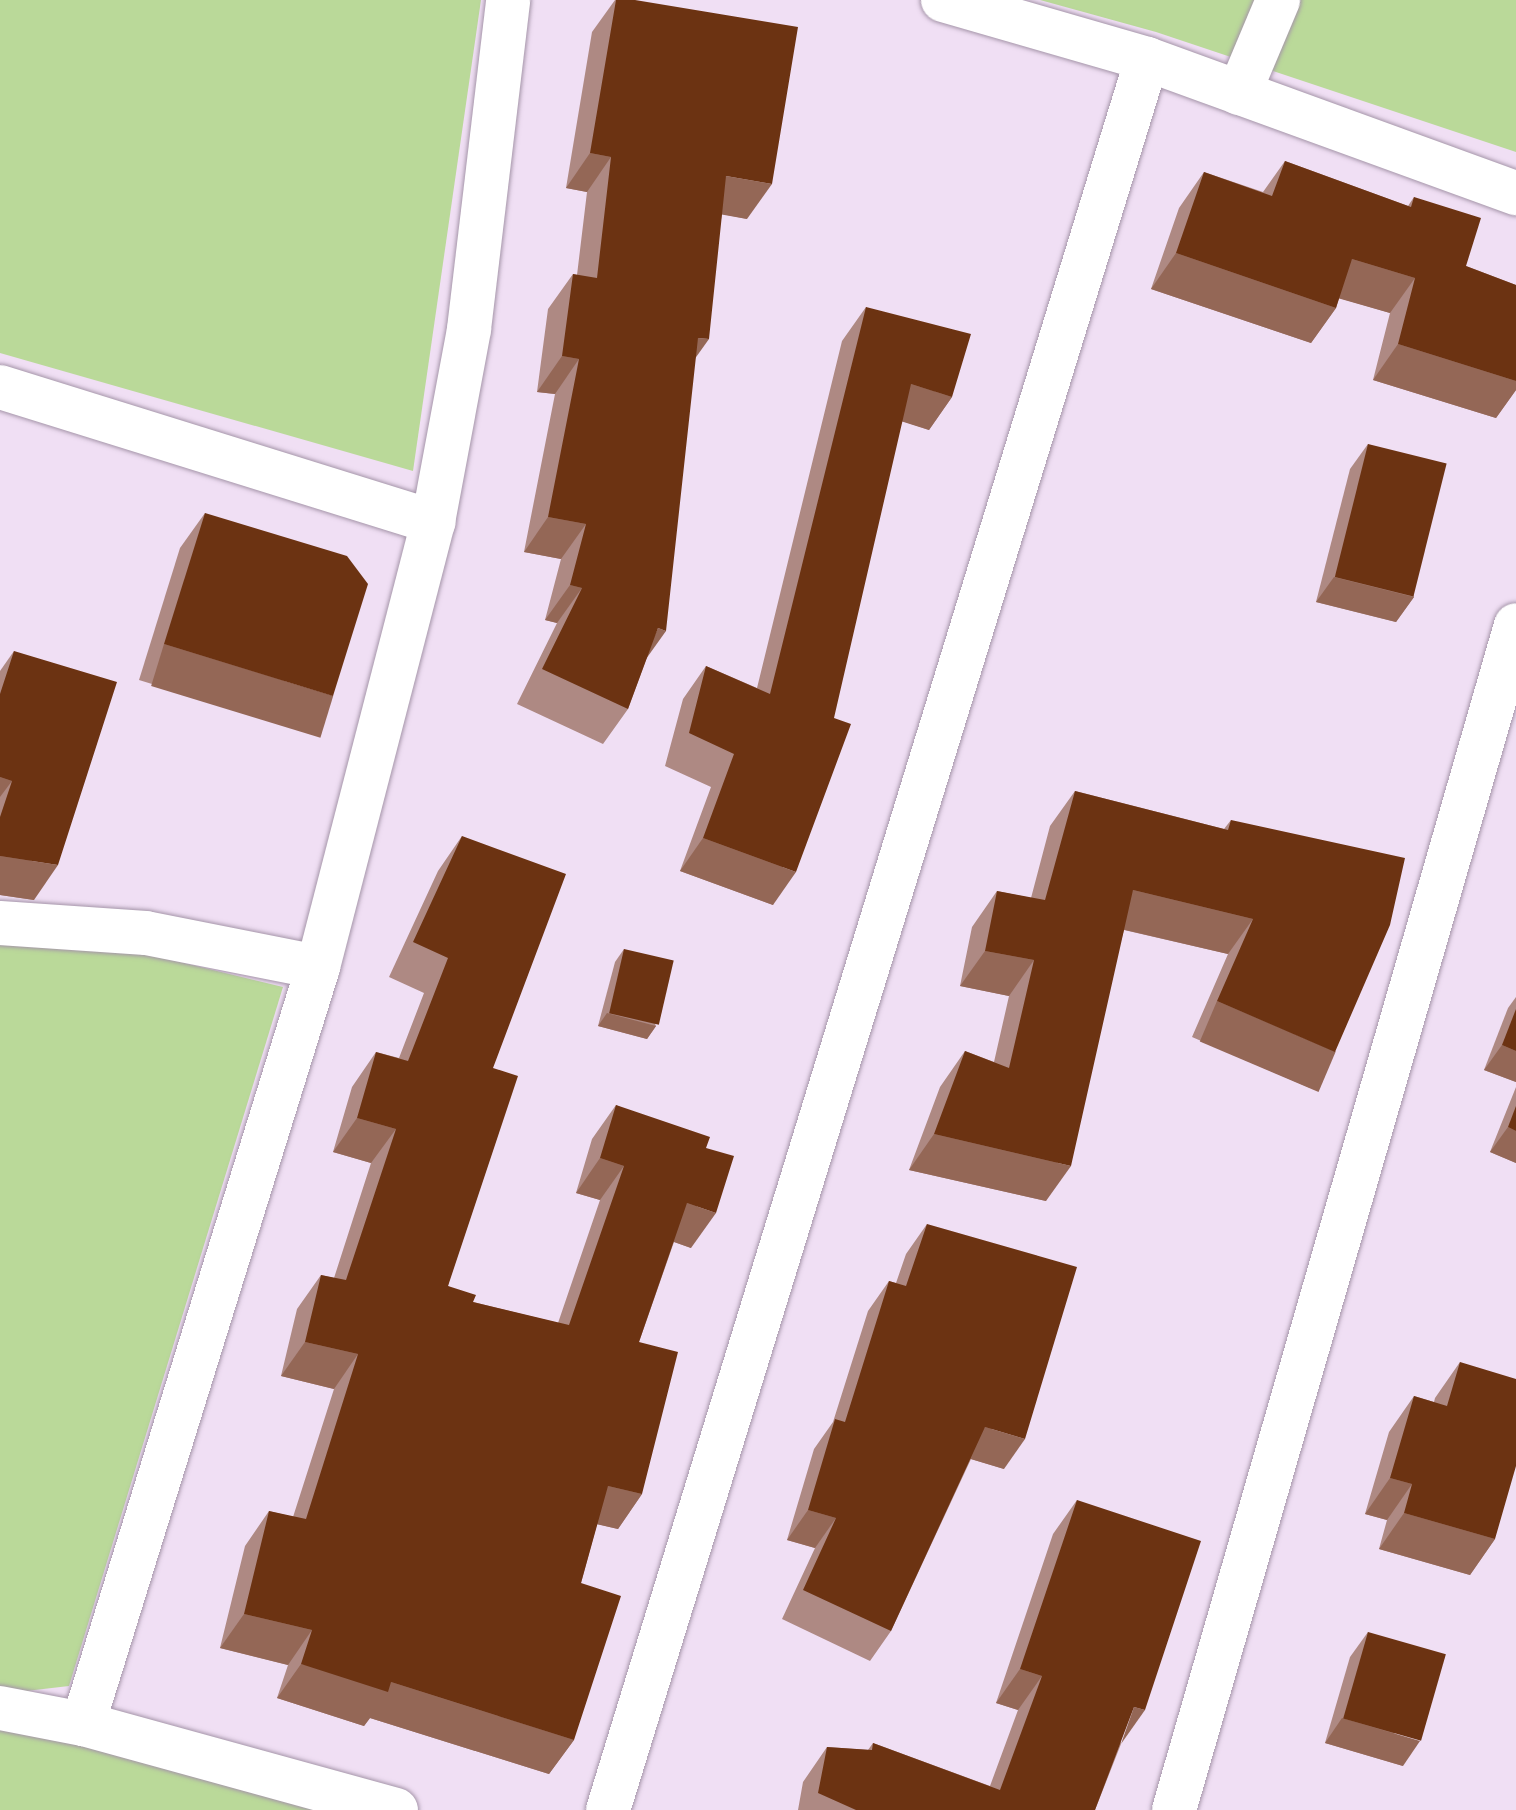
<!DOCTYPE html>
<html>
<head>
<meta charset="utf-8">
<style>
  body { margin:0 }
  #map { position:relative; width:1516px; height:1810px; overflow:hidden; background:#f0dff4; font-family:Poppins,sans-serif }
  div>[style] { position:absolute }
  .green>* { inset:0; background:#bad999 }
  .roads { filter:drop-shadow(0 0 2px #a595a9) drop-shadow(0 0 2px #a595a9) }
  .minor>* { height:44px; margin:-22px; padding:0 22px; transform-origin:22px; border-radius:22px; background:#fff }
  .wall>* { inset:0; background:#ae8983 }
  .shaded-wall>* { inset:0; background:#946756; transform-origin:0 0 }
  .building>* { inset:0; background:#6c3312; transform-origin:0 0 }
  span { translate:-50% -50%; white-space:nowrap; text-align:center; line-height:1.15; -webkit-text-stroke:8px #fbedff; paint-order:stroke }
</style>
</head>
<body>
<div id="map">
  <div class="green">
    <i style="clip-path:polygon(0 0,481px 0,413px 471px,0 353px)"></i>
    <i style="clip-path:polygon(1040px 0,1516px 0,1516px 152px,1156px 32px)"></i>
    <i style="clip-path:polygon(0 939px,139px 952px,283px 987px,69px 1686px,26px 1691px,0 1687px)"></i>
    <i style="clip-path:polygon(0 1721px,317px 1810px,0 1810px)"></i>
  </div>
  <div class="roads">
    <div class="minor">
      <i style="left:943px;top:0;width:212px;rotate:16.1deg"></i>
      <i style="left:1147px;top:59px;width:393px;rotate:20deg"></i>
      <i style="left:1239px;top:93px;width:101px;rotate:-67.2deg"></i>
      <i style="left:0;top:387px;width:454px;rotate:17.3deg"></i>
      <i style="left:0;top:923px;width:146px;rotate:3.9deg"></i>
      <i style="left:146px;top:933px;width:175px;rotate:11.2deg"></i>
      <i style="left:0;top:1708px;width:85px;rotate:10.9deg"></i>
      <i style="left:396px;top:1810px;width:325px;rotate:-164.6deg"></i>
      <i style="left:83px;top:1724px;width:793px;rotate:-72.75deg"></i>
      <i style="left:318px;top:967px;width:460px;rotate:-75.5deg"></i>
      <i style="left:433px;top:522px;width:196px;rotate:-79.4deg"></i>
      <i style="left:469px;top:329px;width:331px;rotate:-83.2deg"></i>
      <i style="left:608px;top:1810px;width:1832px;rotate:-72.89deg"></i>
      <i style="left:1174px;top:1810px;width:1233px;rotate:-73.9deg"></i>
    </div>
  </div>
  <div class="wall">
    <i style="clip-path:polygon(615px 0,635px 0,747px 219px,722px 214px,695px 359px,647px 657px,628px 709px,603px 744px,517px 704px,557px 623px,545px 620px,561px 559px,524px 552px,555px 394px,537px 392px,548px 309px,573px 274px,577px 275px,587px 192px,566px 188px,592px 32px)"></i>
    <i style="clip-path:polygon(1285px 161px,1408px 206px,1414px 197px,1466px 266px,1516px 285px,1516px 390px,1496px 418px,1373px 380px,1390px 313px,1339px 298px,1336px 308px,1311px 343px,1151px 289px,1179px 208px,1204px 172px,1263px 192px)"></i>
    <i style="clip-path:polygon(866px 307px,952px 397px,929px 430px,902px 421px,773px 905px,680px 871px,711px 787px,665px 766px,683px 699px,706px 666px,757px 688px,842px 341px)"></i>
    <i style="clip-path:polygon(1368px 444px,1414px 597px,1396px 622px,1316px 602px,1350px 469px)"></i>
    <i style="clip-path:polygon(205px 513px,308px 732px,139px 680px,180px 548px)"></i>
    <i style="clip-path:polygon(14px 651px,34px 900px,0 895px,0 671px)"></i>
    <i style="clip-path:polygon(1075px 791px,1224px 829px,1231px 820px,1310px 1088px,1192px 1037px,1228px 954px,1124px 930px,1046px 1201px,909px 1170px,940px 1087px,965px 1051px,994px 1062px,1009px 996px,960px 986px,972px 927px,997px 891px,1031px 898px,1050px 826px)"></i>
    <i style="clip-path:polygon(462px 836px,493px 1068px,448px 1286px,473px 1302px,558px 1323px,600px 1200px,576px 1193px,592px 1139px,616px 1105px,706px 1148px,691px 1248px,674px 1242px,639px 1342px,642px 1494px,618px 1529px,597px 1524px,581px 1583px,574px 1740px,549px 1774px,370px 1718px,364px 1726px,277px 1698px,288px 1665px,220px 1648px,245px 1546px,269px 1511px,293px 1517px,334px 1389px,281px 1376px,297px 1309px,321px 1275px,334px 1278px,371px 1163px,333px 1152px,352px 1087px,376px 1052px,399px 1058px,424px 993px,389px 977px,438px 871px)"></i>
    <i style="clip-path:polygon(624px 949px,656px 1026px,647px 1039px,598px 1026px,615px 962px)"></i>
    <i style="clip-path:polygon(1516px 997px,1516px 1082px,1484px 1070px,1508px 1008px)"></i>
    <i style="clip-path:polygon(1516px 1087px,1516px 1163px,1490px 1152px)"></i>
    <i style="clip-path:polygon(927px 1224px,1004px 1469px,971px 1459px,891px 1631px,870px 1661px,782px 1619px,815px 1548px,787px 1540px,814px 1449px,833px 1422px,868px 1311px,889px 1281px,896px 1283px,906px 1254px)"></i>
    <i style="clip-path:polygon(1460px 1362px,1495px 1539px,1470px 1575px,1379px 1549px,1387px 1520px,1365px 1514px,1389px 1432px,1414px 1396px,1434px 1402px,1435px 1398px)"></i>
    <i style="clip-path:polygon(1077px 1500px,1121px 1744px,1095px 1810px,798px 1810px,803px 1782px,827px 1747px,868px 1750px,873px 1743px,990px 1786px,1018px 1710px,996px 1703px,1053px 1534px)"></i>
    <i style="clip-path:polygon(1368px 1632px,1403px 1766px,1325px 1743px,1350px 1657px)"></i>
  </div>
  <div class="shaded-wall">
    <i style="clip-path:polygon(590px 153px,611px 157px,587px 192px,566px 188px)"></i>
    <i style="clip-path:polygon(726px 176px,772px 184px,747px 219px,702px 211px)"></i>
    <i style="clip-path:polygon(1176px 253px,1336px 308px,1311px 343px,1151px 289px)"></i>
    <i style="clip-path:polygon(1352px 259px,1415px 278px,1390px 313px,1327px 295px)"></i>
    <i style="clip-path:polygon(698px 338px,709px 339px,684px 374px)"></i>
    <i style="clip-path:polygon(1398px 344px,1516px 381px,1516px 390px,1496px 418px,1373px 380px)"></i>
    <i style="clip-path:polygon(562px 356px,579px 359px,555px 394px,537px 392px)"></i>
    <i style="clip-path:polygon(911px 384px,952px 397px,929px 430px,888px 417px)"></i>
    <i style="clip-path:polygon(548px 517px,586px 524px,561px 559px,524px 552px)"></i>
    <i style="clip-path:polygon(1334px 577px,1414px 597px,1396px 622px,1316px 602px)"></i>
    <i style="clip-path:polygon(570px 585px,582px 588px,557px 623px,545px 620px)"></i>
    <i style="clip-path:polygon(658px 628px,666px 631px,641px 666px)"></i>
    <i style="left:164px;top:644px;width:177px;height:44px;rotate:17deg"></i>
    <i style="clip-path:polygon(0 777px,12px 781px,0 797px)"></i>
    <i style="clip-path:polygon(703px 838px,796px 872px,773px 905px,680px 871px)"></i>
    <i style="clip-path:polygon(0 856px,58px 865px,34px 900px,0 895px)"></i>
    <i style="clip-path:polygon(1133px 890px,1253px 919px,1228px 954px,1108px 926px)"></i>
    <i style="clip-path:polygon(985px 951px,1034px 960px,1009px 996px,960px 986px)"></i>
    <i style="left:1217px;top:1001px;width:129px;height:44px;rotate:23deg"></i>
    <i style="clip-path:polygon(607px 1013px,656px 1026px,647px 1039px,598px 1026px)"></i>
    <i style="clip-path:polygon(1502px 1045px,1516px 1051px,1516px 1082px,1484px 1070px)"></i>
    <i style="clip-path:polygon(357px 1118px,396px 1129px,371px 1163px,333px 1152px)"></i>
    <i style="clip-path:polygon(1508px 1127px,1516px 1131px,1516px 1163px,1490px 1152px)"></i>
    <i style="clip-path:polygon(934px 1134px,1071px 1166px,1046px 1201px,909px 1170px)"></i>
    <i style="clip-path:polygon(600px 1158px,624px 1166px,600px 1200px,576px 1193px)"></i>
    <i style="clip-path:polygon(687px 1203px,716px 1213px,691px 1248px,663px 1238px)"></i>
    <i style="clip-path:polygon(305px 1342px,358px 1354px,334px 1389px,281px 1376px)"></i>
    <i style="clip-path:polygon(985px 1427px,1025px 1439px,1004px 1469px,964px 1457px)"></i>
    <i style="clip-path:polygon(1390px 1478px,1412px 1484px,1387px 1520px,1365px 1514px)"></i>
    <i style="clip-path:polygon(608px 1486px,642px 1494px,618px 1529px,583px 1521px)"></i>
    <i style="clip-path:polygon(808px 1510px,836px 1518px,815px 1548px,787px 1540px)"></i>
    <i style="clip-path:polygon(1404px 1513px,1495px 1539px,1470px 1575px,1379px 1549px)"></i>
    <i style="clip-path:polygon(244px 1614px,312px 1630px,288px 1665px,220px 1648px)"></i>
    <i style="clip-path:polygon(301px 1664px,391px 1682px,574px 1740px,549px 1774px,370px 1718px,364px 1726px,277px 1698px)"></i>
    <i style="clip-path:polygon(1020px 1669px,1042px 1676px,1018px 1710px,996px 1703px)"></i>
    <i style="clip-path:polygon(1134px 1707px,1145px 1710px,1121px 1744px)"></i>
    <i style="clip-path:polygon(1342px 1718px,1420px 1741px,1403px 1766px,1325px 1743px)"></i>
  </div>
  <div class="building">
    <i style="clip-path:polygon(616px 0,635px 0,798px 27px,772px 184px,726px 176px,709px 339px,698px 338px,666px 631px,658px 628px,628px 709px,542px 669px,582px 588px,570px 585px,586px 524px,548px 517px,579px 359px,562px 356px,573px 274px,597px 278px,611px 157px,590px 153px)"></i>
    <i style="clip-path:polygon(1285px 161px,1411px 207px,1414px 197px,1481px 218px,1466px 266px,1516px 285px,1516px 381px,1398px 344px,1415px 278px,1352px 259px,1336px 308px,1176px 253px,1204px 172px,1272px 196px)"></i>
    <i style="clip-path:polygon(866px 307px,971px 334px,952px 397px,911px 384px,834px 718px,851px 724px,796px 872px,703px 838px,734px 754px,689px 733px,706px 666px,770px 694px)"></i>
    <i style="left:1368px;top:444px;width:81px;height:137px;rotate:14deg"></i>
    <i style="clip-path:polygon(205px 513px,347px 556px,368px 584px,333px 696px,164px 644px)"></i>
    <i style="clip-path:polygon(14px 651px,117px 682px,58px 865px,0 856px,0 817px,12px 781px,0 777px,0 694px)"></i>
    <i style="clip-path:polygon(1075px 791px,1228px 830px,1231px 820px,1405px 858px,1390px 925px,1335px 1052px,1217px 1001px,1253px 919px,1133px 890px,1071px 1166px,934px 1134px,965px 1051px,1009px 1068px,1034px 960px,985px 951px,997px 891px,1045px 900px)"></i>
    <i style="clip-path:polygon(462px 836px,566px 874px,493px 1068px,518px 1076px,448px 1286px,476px 1295px,473px 1302px,569px 1325px,624px 1166px,600px 1158px,616px 1105px,710px 1137px,706px 1148px,734px 1156px,716px 1213px,687px 1203px,639px 1342px,678px 1352px,642px 1494px,608px 1486px,581px 1583px,621px 1596px,574px 1740px,391px 1682px,388px 1692px,301px 1664px,312px 1630px,244px 1614px,269px 1511px,306px 1519px,358px 1354px,305px 1342px,321px 1275px,346px 1280px,396px 1129px,357px 1118px,376px 1052px,408px 1061px,448px 958px,413px 942px)"></i>
    <i style="left:624px;top:949px;width:51px;height:66px;rotate:13deg"></i>
    <i style="clip-path:polygon(1516px 1009px,1516px 1051px,1502px 1045px)"></i>
    <i style="clip-path:polygon(1516px 1106px,1516px 1131px,1508px 1127px)"></i>
    <i style="clip-path:polygon(927px 1224px,1077px 1267px,1025px 1439px,985px 1427px,891px 1631px,803px 1590px,836px 1518px,808px 1510px,835px 1419px,845px 1422px,889px 1281px,906px 1286px)"></i>
    <i style="clip-path:polygon(1460px 1362px,1516px 1379px,1516px 1466px,1495px 1539px,1404px 1513px,1412px 1484px,1390px 1478px,1414px 1396px,1447px 1406px)"></i>
    <i style="clip-path:polygon(1077px 1500px,1201px 1541px,1145px 1710px,1134px 1707px,1095px 1810px,856px 1810px,818px 1793px,827px 1747px,872px 1750px,873px 1743px,1000px 1790px,1042px 1676px,1020px 1669px)"></i>
    <i style="left:1368px;top:1632px;width:81px;height:90px;rotate:16deg"></i>
  </div>
</div>
</body>
</html>
